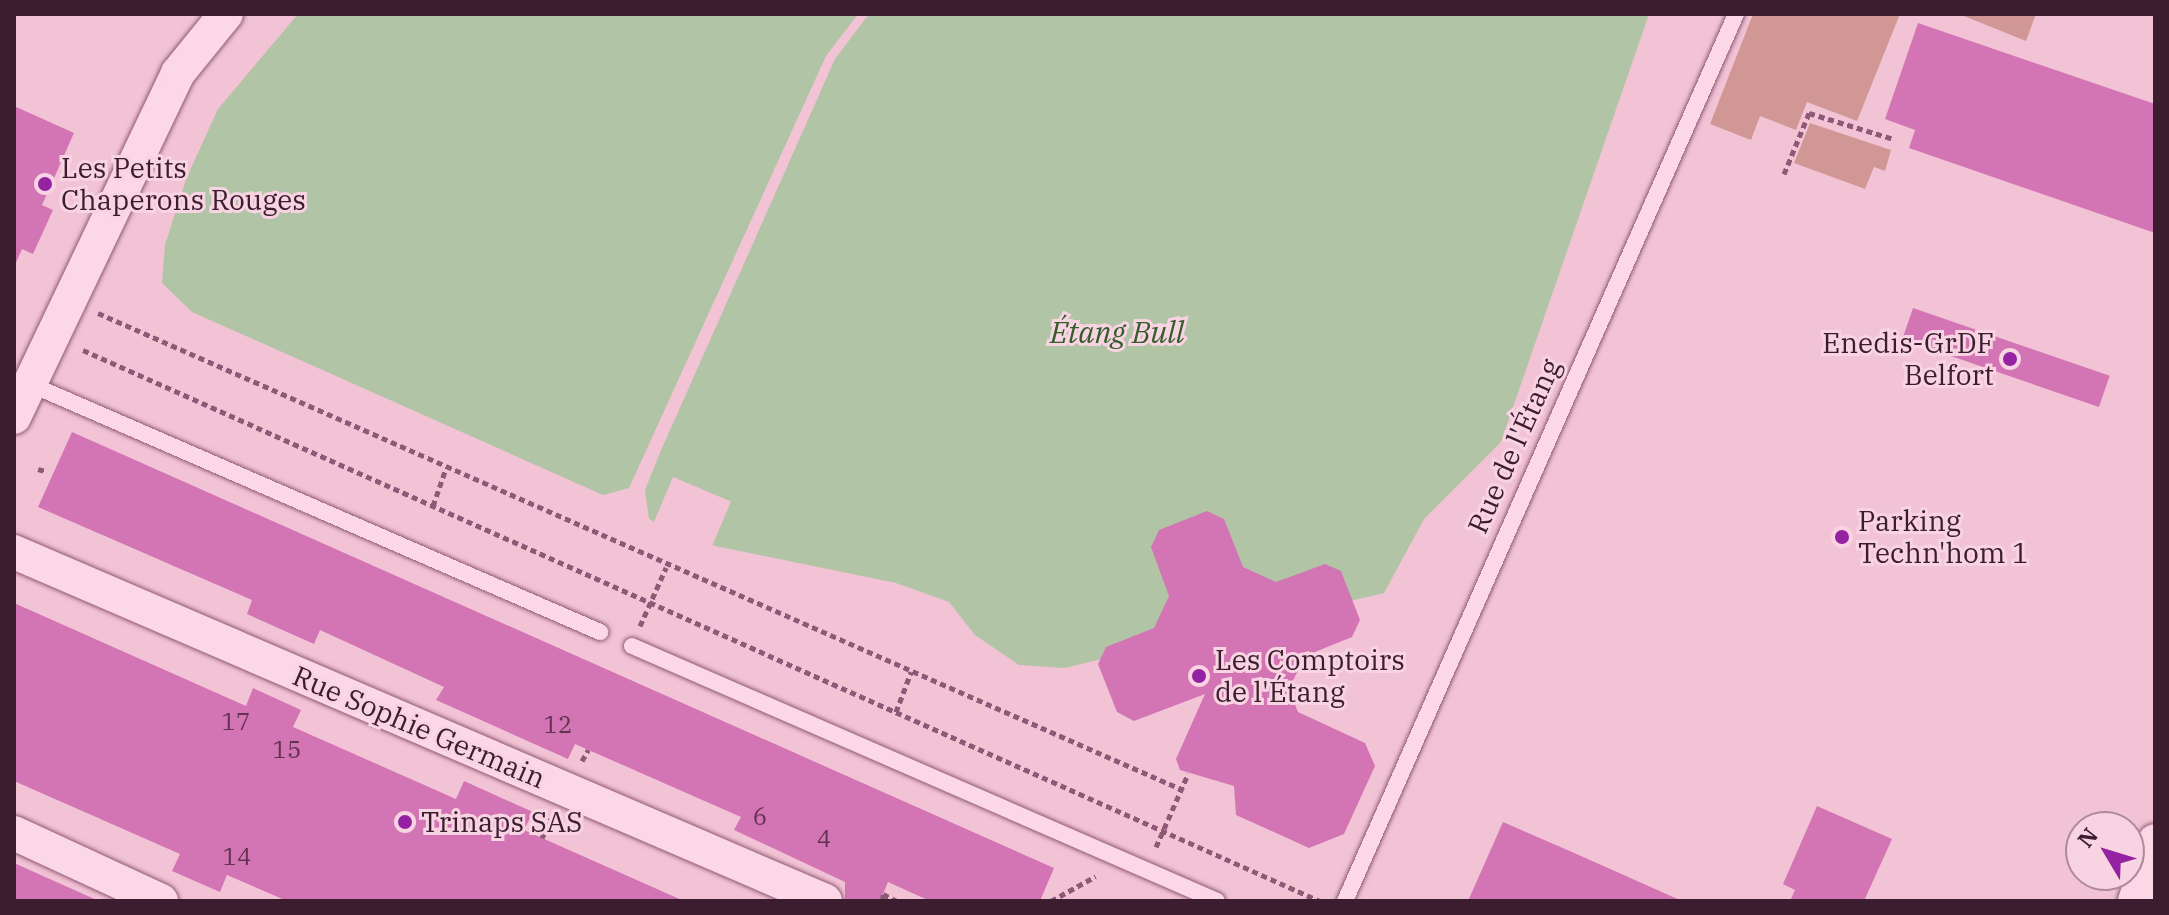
<!DOCTYPE html>
<html>
<head>
<meta charset="utf-8">
<style>
  body { margin:0 }
  #map { position:relative; width:2169px; height:915px; overflow:hidden; background:#f2c3d5; font-family:"IBM Plex Serif",serif }
  div>[style] { position:absolute }
  .green>* { inset:0; background:#d19795 }
  .water>* { inset:0; background:#b1c4a5 }
  .pier>* { inset:0; background:#f2c3d5; transform-origin:0 0 }
  .building>* { inset:0; background:#d375b5; transform-origin:0 0 }
  .path>* { height:5px; margin-top:-2.5px; transform-origin:0; background:repeating-linear-gradient(90deg,#8e5876 0 6px,transparent 0 10px) }
  .roads { filter:drop-shadow(0 0 2px #8e5876) drop-shadow(0 0 2px #8e5876) }
  .service>* { height:16px; margin:-8px; padding:0 8px; transform-origin:8px; border-radius:8px; background:#fcd7e5 }
  .minor>* { height:34px; margin:-17px; padding:0 17px; transform-origin:17px; border-radius:17px; background:#fcd7e5 }
  .dots>* { width:22px; height:22px; translate:-50% -50%; box-sizing:border-box; border:4px solid #f8d3e1; border-radius:50% }
  span { translate:-50% -50%; white-space:nowrap; text-align:center; line-height:1.15; -webkit-text-stroke:6px #f8d3e1; paint-order:stroke }
  .number-label { font-size:24px; color:#623351 }
  .number-label span { -webkit-text-stroke-width:0 }
  .poi-label { font-size:28px; color:#3c1d30 }
  .left { translate:0 -50%; text-align:left }
  .right { translate:-100% -50%; text-align:right }
  .street-label { font-size:28px; color:#3c1d30 }
  .water-label { font-size:30px; color:#335d2b; font-style:italic }
  .frame { position:absolute; inset:0; border:16px solid #3c1d30; pointer-events:none }
  .north { position:absolute; left:2065px; top:811px; width:80px; height:80px; box-sizing:border-box; background:#f8d3e1; border:2px solid #ad8a9a; border-radius:50%; rotate:308deg; font-size:22px; font-weight:700; line-height:32px; text-align:center; color:#3c1d30 }
  .north::after { content:''; display:block; margin:auto; width:28px; height:36px; background:#9522a2; clip-path:polygon(50% 0,100% 100%,50% 72%,0 100%) }
</style>
</head>
<body>
<div id="map">
  <div class="green">
    <i style="clip-path:polygon(1753px 14px,1900px 14px,1857px 121px,1807px 102px,1796px 130px,1760px 116px,1751px 140px,1710px 124px)"></i>
    <i style="clip-path:polygon(1959px 14px,2036px 14px,2026px 41px)"></i>
    <i style="clip-path:polygon(1810px 123px,1891px 150px,1885px 171px,1874px 167px,1865px 189px,1794px 163px)"></i>
  </div>
  <div class="water">
    <i style="clip-path:polygon(298px 14px,858px 14px,826px 56px,629px 488px,603px 495px,192px 312px,162px 283px,165px 245px,186px 179px,218px 109px)"></i>
    <i style="clip-path:polygon(869px 14px,1649px 14px,1501px 442px,1424px 519px,1384px 593px,1064px 668px,1019px 665px,975px 635px,949px 602px,896px 583px,686px 540px,649px 519px,645px 490px,659px 455px,835px 59px)"></i>
  </div>
  <div class="pier">
    <i style="left:673px;top:477px;width:63px;height:57px;rotate:23deg"></i>
  </div>
  <div class="building">
    <i style="clip-path:polygon(1918px 23px,2155px 104px,2155px 233px,1909px 148px,1915px 130px,1885px 119px)"></i>
    <i style="clip-path:polygon(14px 106px,74px 133px,42px 205px,53px 210px,33px 254px,22px 249px,14px 267px)"></i>
    <i style="left:1913px;top:308px;width:208px;height:33px;rotate:19deg"></i>
    <i style="clip-path:polygon(72px 432px,1054px 868px,1040px 901px,930px 901px,888px 882px,880px 901px,845px 901px,845px 882px,734px 830px,741px 817px,575px 744px,568px 759px,436px 700px,444px 687px,320px 630px,314px 644px,247px 614px,252px 600px,38px 507px)"></i>
    <i style="clip-path:polygon(1207px 511px,1224px 519px,1243px 567px,1276px 582px,1325px 564px,1341px 571px,1360px 620px,1352px 637px,1305px 656px,1289px 689px,1298px 712px,1365px 743px,1375px 766px,1344px 834px,1309px 848px,1236px 815px,1234px 786px,1180px 770px,1176px 759px,1205px 694px,1134px 721px,1117px 712px,1098px 664px,1106px 647px,1154px 628px,1169px 596px,1151px 547px,1159px 530px)"></i>
    <i style="clip-path:polygon(14px 603px,246px 706px,253px 688px,301px 710px,293px 727px,456px 799px,464px 781px,533px 812px,524px 830px,684px 901px,287px 901px,227px 875px,220px 892px,172px 871px,180px 854px,14px 781px)"></i>
    <i style="clip-path:polygon(1817px 806px,1892px 839px,1864px 901px,1790px 901px,1795px 890px,1783px 884px)"></i>
    <i style="clip-path:polygon(1503px 822px,1572px 852px,1682px 901px,1468px 901px)"></i>
    <i style="clip-path:polygon(14px 863px,99px 901px,14px 901px)"></i>
  </div>
  <div class="path">
    <i style="left:1784px;top:174px;width:66px;rotate:-67.7deg"></i>
    <i style="left:1809px;top:113px;width:89px;rotate:17deg"></i>
    <i style="left:98px;top:313px;width:1183px;rotate:23.73deg"></i>
    <i style="left:83px;top:350px;width:1354px;rotate:24.01deg"></i>
    <i style="left:38px;top:469px;width:7px;rotate:16deg"></i>
    <i style="left:433px;top:506px;width:39px;rotate:-71deg"></i>
    <i style="left:640px;top:626px;width:64px;rotate:-65.9deg"></i>
    <i style="left:896px;top:712px;width:43px;rotate:-69.4deg"></i>
    <i style="left:582px;top:761px;width:13px;rotate:-61deg"></i>
    <i style="left:542px;top:838px;width:21px;rotate:-67deg"></i>
    <i style="left:1156px;top:847px;width:80px;rotate:-66.3deg"></i>
    <i style="left:883px;top:901px;width:7px;rotate:-90deg"></i>
    <i style="left:883px;top:894px;width:16px;rotate:27deg"></i>
    <i style="left:1051px;top:901px;width:51px;rotate:-29.1deg"></i>
  </div>
  <div class="roads">
    <div class="service">
      <i style="left:30px;top:384px;width:622px;rotate:23.51deg"></i>
      <i style="left:632px;top:646px;width:638px;rotate:23.55deg"></i>
      <i style="left:1345px;top:901px;width:969px;rotate:-66.21deg"></i>
    </div>
    <div class="minor">
      <i style="left:14px;top:417px;width:381px;rotate:-64.5deg"></i>
      <i style="left:178px;top:73px;width:76px;rotate:-50.9deg"></i>
      <i style="left:14px;top:552px;width:883px;rotate:23.28deg"></i>
      <i style="left:14px;top:833px;width:162px;rotate:24.8deg"></i>
      <i style="left:2135px;top:901px;width:63px;rotate:-71.6deg"></i>
    </div>
  </div>
  <div class="dots">
    <i style="left:45px;top:184px;background:#9522a2"></i>
    <i style="left:2010px;top:359px;background:#9522a2"></i>
    <i style="left:1842px;top:537px;background:#9522a2"></i>
    <i style="left:1199px;top:676px;background:#9522a2"></i>
    <i style="left:405px;top:822px;background:#9522a2"></i>
  </div>
  <div class="number-label">
    <span style="left:236px;top:722px">17</span>
    <span style="left:558px;top:725px">12</span>
    <span style="left:287px;top:750px">15</span>
    <span style="left:760px;top:817px">6</span>
    <span style="left:824px;top:839px">4</span>
    <span style="left:237px;top:857px">14</span>
  </div>
  <div class="poi-label">
    <span class="left" style="left:61px;top:184px">Les Petits<br>Chaperons Rouges</span>
    <span class="right" style="left:1994px;top:359px">Enedis-GrDF<br>Belfort</span>
    <span class="left" style="left:1858px;top:537px">Parking<br>Techn'hom 1</span>
    <span class="left" style="left:1215px;top:676px">Les Comptoirs<br>de l'Étang</span>
    <span class="left" style="left:421px;top:822px">Trinaps SAS</span>
  </div>
  <div class="street-label">
    <span style="left:1514px;top:446px;rotate:-66deg">Rue de l'Étang</span>
    <span style="left:419px;top:727px;rotate:23deg">Rue Sophie Germain</span>
  </div>
  <div class="water-label">
    <span style="left:1117px;top:332px">Étang Bull</span>
  </div>
  <div class="frame"></div>
  <div class="north">N</div>
</div>
</body>
</html>
